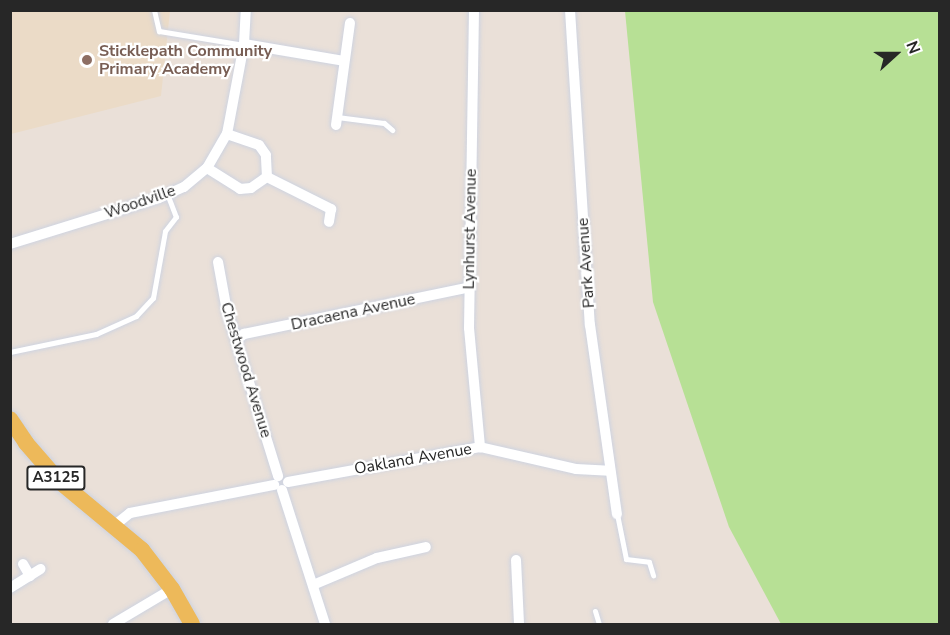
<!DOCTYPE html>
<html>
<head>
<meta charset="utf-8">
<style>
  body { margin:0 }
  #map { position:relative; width:950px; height:635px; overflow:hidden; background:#eae0d8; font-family:"Nunito Sans",sans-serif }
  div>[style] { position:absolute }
  .education>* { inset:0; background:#ebdbc7 }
  .green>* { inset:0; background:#b7e095 }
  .roads { filter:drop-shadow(0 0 2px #ced3e0) drop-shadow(0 0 2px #ced3e0) }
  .service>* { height:5px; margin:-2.5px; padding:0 2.5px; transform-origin:2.5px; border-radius:2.5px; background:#fff }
  .minor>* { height:10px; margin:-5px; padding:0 5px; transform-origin:5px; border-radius:5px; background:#fff }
  .primary>* { height:16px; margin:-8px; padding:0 8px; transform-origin:8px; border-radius:8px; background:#edb95a }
  .dots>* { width:16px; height:16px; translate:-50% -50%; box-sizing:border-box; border:3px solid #fff; border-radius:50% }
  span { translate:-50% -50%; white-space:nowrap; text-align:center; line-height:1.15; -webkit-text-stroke:4.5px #fff; paint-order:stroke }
  .shield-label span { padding:2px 4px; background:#fff; border:2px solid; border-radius:4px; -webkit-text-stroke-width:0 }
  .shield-label { font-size:15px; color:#272727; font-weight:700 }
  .education-label { font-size:16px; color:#785e54; font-weight:700 }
  .left { translate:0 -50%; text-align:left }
  .street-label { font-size:16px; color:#272727 }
  .frame { position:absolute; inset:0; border:12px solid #272727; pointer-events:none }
  .north { position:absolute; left:866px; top:24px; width:60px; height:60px; -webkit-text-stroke:4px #fff; paint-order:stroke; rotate:69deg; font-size:16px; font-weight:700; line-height:24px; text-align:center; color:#272727 }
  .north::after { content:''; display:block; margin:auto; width:21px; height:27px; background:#272727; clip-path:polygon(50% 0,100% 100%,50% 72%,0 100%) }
</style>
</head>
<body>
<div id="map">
  <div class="education">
    <i style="clip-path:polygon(11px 11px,170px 11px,161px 96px,11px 134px)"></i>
  </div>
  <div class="green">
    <i style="clip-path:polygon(625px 11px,939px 11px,939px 624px,781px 624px,729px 527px,653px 302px)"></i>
  </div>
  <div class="roads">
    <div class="service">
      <i style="left:154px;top:10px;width:22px;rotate:77deg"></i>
      <i style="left:159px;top:31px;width:86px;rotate:9.4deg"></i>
      <i style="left:337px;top:117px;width:47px;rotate:7.3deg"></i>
      <i style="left:384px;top:123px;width:11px;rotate:41deg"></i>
      <i style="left:10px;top:352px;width:88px;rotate:-11.8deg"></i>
      <i style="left:96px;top:334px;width:44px;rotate:-24.2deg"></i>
      <i style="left:136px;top:316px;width:25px;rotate:-47deg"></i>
      <i style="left:153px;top:298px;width:68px;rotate:-79.8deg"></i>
      <i style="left:165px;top:231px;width:18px;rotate:-52deg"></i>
      <i style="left:176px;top:217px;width:25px;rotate:-111deg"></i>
      <i style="left:617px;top:514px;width:46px;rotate:78.7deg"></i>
      <i style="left:626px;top:559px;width:23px;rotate:7deg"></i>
      <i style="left:649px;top:562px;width:14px;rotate:73deg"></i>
      <i style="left:595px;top:611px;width:14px;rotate:73deg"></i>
    </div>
    <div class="minor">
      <i style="left:474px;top:10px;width:318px;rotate:90.9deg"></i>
      <i style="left:469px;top:328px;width:120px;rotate:84.7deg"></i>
      <i style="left:570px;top:10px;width:316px;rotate:86.4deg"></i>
      <i style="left:590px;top:325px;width:191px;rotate:81.9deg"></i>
      <i style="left:244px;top:44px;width:101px;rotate:9.6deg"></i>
      <i style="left:336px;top:125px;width:103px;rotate:-82.2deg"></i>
      <i style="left:207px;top:168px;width:39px;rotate:32deg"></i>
      <i style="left:240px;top:189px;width:11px;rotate:-5deg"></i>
      <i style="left:251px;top:188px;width:19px;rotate:-35deg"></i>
      <i style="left:267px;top:177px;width:22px;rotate:-93deg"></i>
      <i style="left:266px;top:155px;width:12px;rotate:-125deg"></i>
      <i style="left:259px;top:145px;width:34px;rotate:-161deg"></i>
      <i style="left:267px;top:177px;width:72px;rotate:26.6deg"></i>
      <i style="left:331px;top:209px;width:13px;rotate:99deg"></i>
      <i style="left:10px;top:244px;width:156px;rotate:-17.2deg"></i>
      <i style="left:159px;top:198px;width:27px;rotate:-24deg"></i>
      <i style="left:184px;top:187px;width:30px;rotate:-40deg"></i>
      <i style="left:207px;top:168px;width:39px;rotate:-60deg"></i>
      <i style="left:227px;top:134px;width:92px;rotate:-79.3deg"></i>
      <i style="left:244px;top:44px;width:34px;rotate:-87deg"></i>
      <i style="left:218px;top:262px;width:50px;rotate:79.6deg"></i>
      <i style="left:227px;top:311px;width:173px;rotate:72.8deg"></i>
      <i style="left:237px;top:339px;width:9px;rotate:-36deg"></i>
      <i style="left:244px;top:334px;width:231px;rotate:-11.7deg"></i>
      <i style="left:288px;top:482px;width:195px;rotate:-10.3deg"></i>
      <i style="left:480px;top:447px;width:98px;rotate:12.9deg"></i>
      <i style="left:576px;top:469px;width:33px;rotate:3deg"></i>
      <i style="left:282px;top:490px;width:141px;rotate:72.2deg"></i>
      <i style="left:115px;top:525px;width:19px;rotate:-39deg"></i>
      <i style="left:130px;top:513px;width:147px;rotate:-11deg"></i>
      <i style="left:516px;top:560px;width:64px;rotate:87.3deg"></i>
      <i style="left:23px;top:564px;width:14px;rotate:60deg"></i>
      <i style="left:313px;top:585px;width:69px;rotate:-22.9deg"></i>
      <i style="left:377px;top:558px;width:50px;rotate:-12.7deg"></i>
      <i style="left:10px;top:588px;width:36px;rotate:-32deg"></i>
      <i style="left:113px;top:624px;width:69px;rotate:-30.7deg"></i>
    </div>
    <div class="primary">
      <i style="left:10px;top:419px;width:29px;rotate:56deg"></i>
      <i style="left:26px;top:443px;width:50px;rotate:49deg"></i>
      <i style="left:59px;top:481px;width:108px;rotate:39.7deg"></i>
      <i style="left:142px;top:550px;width:49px;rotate:52.4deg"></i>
      <i style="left:172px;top:589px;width:40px;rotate:60.3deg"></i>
    </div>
  </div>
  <div class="dots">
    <i style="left:87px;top:60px;background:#8d6e63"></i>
  </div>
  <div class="shield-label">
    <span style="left:56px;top:478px">A3125</span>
  </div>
  <div class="education-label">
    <span class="left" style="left:99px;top:60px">Sticklepath Community<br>Primary Academy</span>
  </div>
  <div class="street-label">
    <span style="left:140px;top:202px;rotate:-19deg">Woodville</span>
    <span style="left:470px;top:229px;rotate:-89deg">Lynhurst Avenue</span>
    <span style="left:586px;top:263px;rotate:-94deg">Park Avenue</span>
    <span style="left:353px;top:312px;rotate:-12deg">Dracaena Avenue</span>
    <span style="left:246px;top:370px;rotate:73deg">Chestwood Avenue</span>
    <span style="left:413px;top:459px;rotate:-10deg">Oakland Avenue</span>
  </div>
  <div class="frame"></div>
  <div class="north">N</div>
</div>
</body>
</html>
